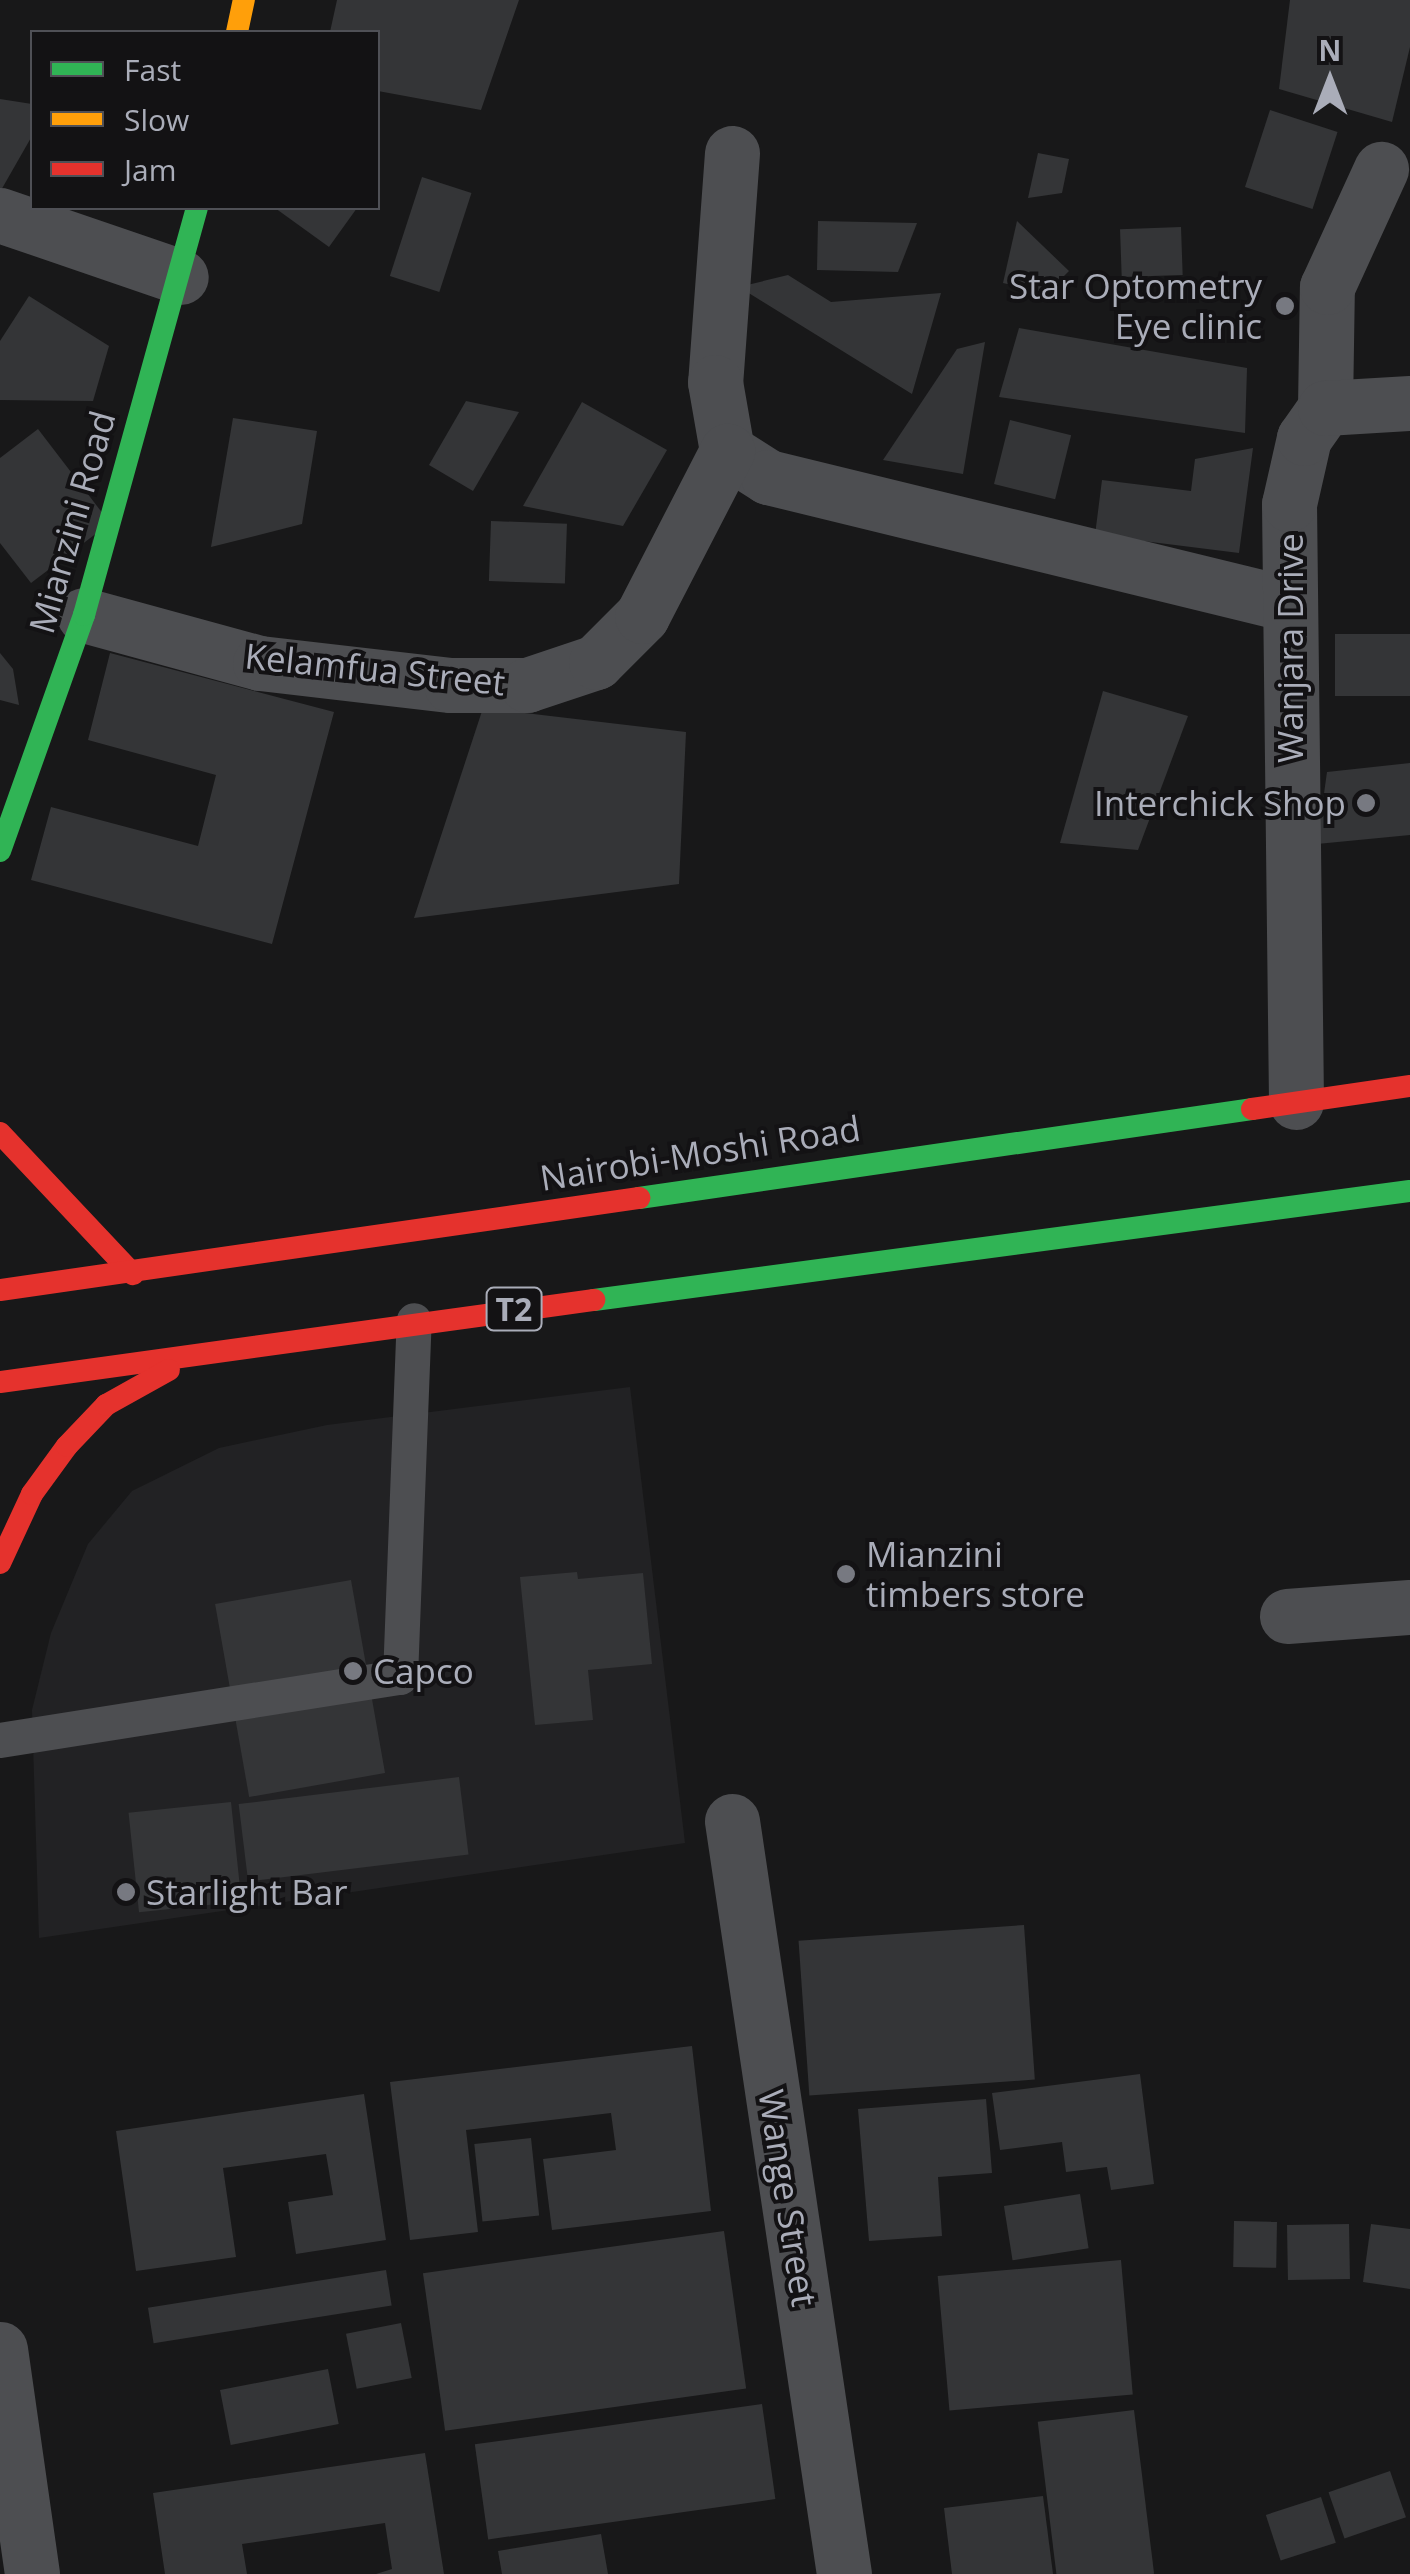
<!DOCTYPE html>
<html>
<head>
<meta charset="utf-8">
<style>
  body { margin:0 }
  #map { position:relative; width:1410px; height:2574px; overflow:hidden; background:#181819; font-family:"Open Sans",sans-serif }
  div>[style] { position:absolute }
  .built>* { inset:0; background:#222224 }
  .building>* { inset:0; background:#343537; transform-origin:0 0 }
  .lane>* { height:35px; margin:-17.5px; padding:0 17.5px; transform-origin:17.5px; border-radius:17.5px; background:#4d4e51 }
  .street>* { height:55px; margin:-27.5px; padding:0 27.5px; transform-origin:27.5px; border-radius:27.5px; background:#4d4e51 }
  .fast>* { height:22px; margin:-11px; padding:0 11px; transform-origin:11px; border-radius:11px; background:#30b455 }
  .slow>* { height:22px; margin:-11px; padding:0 11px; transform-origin:11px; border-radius:11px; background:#ff9f0a }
  .jam>* { height:22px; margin:-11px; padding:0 11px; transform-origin:11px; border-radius:11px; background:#e5322d }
  .dots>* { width:28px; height:28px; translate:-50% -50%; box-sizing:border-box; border:5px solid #131214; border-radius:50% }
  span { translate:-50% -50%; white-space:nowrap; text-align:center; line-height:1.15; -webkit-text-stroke:8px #131214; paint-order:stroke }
  .shield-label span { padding:2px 8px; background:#131214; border:2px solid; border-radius:8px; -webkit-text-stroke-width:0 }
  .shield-label { font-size:32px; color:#aaadb9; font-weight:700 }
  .poi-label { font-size:35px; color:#aaadb9 }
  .right { translate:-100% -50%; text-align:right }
  .left { translate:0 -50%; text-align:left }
  .street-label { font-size:35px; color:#aaadb9 }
  .legend { position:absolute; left:30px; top:30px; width:350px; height:180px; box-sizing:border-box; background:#131214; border:2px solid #4f5056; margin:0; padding:12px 18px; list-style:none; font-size:30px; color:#aaadb9 }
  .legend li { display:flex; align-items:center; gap:20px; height:50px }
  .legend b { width:50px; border:2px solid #4f5056 }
  .north { position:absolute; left:1280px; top:30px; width:100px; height:100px; -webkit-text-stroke:8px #131214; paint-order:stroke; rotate:0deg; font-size:28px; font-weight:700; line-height:40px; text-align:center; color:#aaadb9 }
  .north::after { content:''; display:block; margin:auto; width:35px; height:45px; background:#aaadb9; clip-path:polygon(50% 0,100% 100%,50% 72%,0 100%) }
</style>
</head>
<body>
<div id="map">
  <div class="built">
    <i style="clip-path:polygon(630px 1387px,685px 1843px,39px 1938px,32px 1710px,51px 1633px,88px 1544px,132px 1491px,219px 1448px,327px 1425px)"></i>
  </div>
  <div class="building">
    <i style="clip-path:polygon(337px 0,519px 0,481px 110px,378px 91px,378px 32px,330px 32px)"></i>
    <i style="clip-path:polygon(1290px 0,1410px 0,1410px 47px,1392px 122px,1279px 89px)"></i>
    <i style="clip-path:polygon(0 99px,32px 104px,32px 136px,0 192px)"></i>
    <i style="left:1270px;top:110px;width:71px;height:81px;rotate:18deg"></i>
    <i style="clip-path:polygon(1038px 153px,1069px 159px,1062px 193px,1028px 198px)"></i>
    <i style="left:422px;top:177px;width:52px;height:104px;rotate:18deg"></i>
    <i style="clip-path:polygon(275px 208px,357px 208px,329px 247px)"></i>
    <i style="clip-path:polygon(818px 221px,917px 223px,898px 272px,817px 270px)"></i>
    <i style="clip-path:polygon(1017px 221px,1069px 271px,1047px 293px,1003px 283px)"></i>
    <i style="left:1181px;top:227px;width:48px;height:61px;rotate:88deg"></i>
    <i style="clip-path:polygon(788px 275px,831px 302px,941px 293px,912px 394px,739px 287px)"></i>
    <i style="clip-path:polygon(29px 296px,109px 346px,93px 401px,0 400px,0 341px)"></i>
    <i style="clip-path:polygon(1019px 328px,1247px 368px,1245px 433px,999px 397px)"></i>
    <i style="clip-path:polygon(985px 342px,963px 474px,883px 460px,957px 349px)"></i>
    <i style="clip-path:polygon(466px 401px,519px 412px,473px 491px,429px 465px)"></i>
    <i style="clip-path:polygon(582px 402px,667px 450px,623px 526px,523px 506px)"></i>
    <i style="clip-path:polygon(233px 418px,317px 431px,302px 524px,211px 547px)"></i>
    <i style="left:1010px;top:420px;width:63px;height:66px;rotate:14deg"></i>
    <i style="clip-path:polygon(38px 429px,110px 523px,31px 583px,0 543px,0 458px)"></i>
    <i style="clip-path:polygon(1253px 448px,1239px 553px,1095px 535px,1102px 480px,1191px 491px,1195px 459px)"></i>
    <i style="left:491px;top:521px;width:76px;height:60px;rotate:2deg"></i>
    <i style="left:1410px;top:634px;width:62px;height:75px;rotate:90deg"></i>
    <i style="clip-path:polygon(0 653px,13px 669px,19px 705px,0 700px)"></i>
    <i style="clip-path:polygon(110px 653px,334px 712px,272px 944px,31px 880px,51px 807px,198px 846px,216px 775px,88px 740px)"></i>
    <i style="clip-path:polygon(1103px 691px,1188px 716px,1138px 850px,1060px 843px)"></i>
    <i style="clip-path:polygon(483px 708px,686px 732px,679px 884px,414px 918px)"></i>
    <i style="clip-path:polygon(1410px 763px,1410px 835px,1317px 844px,1327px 772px)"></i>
    <i style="clip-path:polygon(577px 1572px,578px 1579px,643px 1573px,652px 1664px,588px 1670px,593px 1720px,535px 1725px,520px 1577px)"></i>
    <i style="left:351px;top:1580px;width:196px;height:138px;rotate:80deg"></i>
    <i style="left:459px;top:1777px;width:78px;height:222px;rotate:83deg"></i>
    <i style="left:231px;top:1802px;width:100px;height:103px;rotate:84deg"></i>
    <i style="left:1024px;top:1925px;width:155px;height:226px;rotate:86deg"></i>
    <i style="clip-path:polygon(692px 2046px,711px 2211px,552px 2230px,543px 2159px,616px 2150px,611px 2113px,466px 2130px,478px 2232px,410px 2240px,390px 2082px)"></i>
    <i style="clip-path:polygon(1140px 2074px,1154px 2184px,1111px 2190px,1107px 2167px,1066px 2172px,1062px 2142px,1000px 2150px,992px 2093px)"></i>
    <i style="clip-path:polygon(364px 2094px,386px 2240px,296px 2254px,288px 2202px,333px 2195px,326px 2154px,223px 2168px,236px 2257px,136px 2271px,116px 2131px)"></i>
    <i style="clip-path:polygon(986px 2099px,992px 2173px,938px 2177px,942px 2236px,869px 2241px,858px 2109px)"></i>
    <i style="left:531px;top:2138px;width:78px;height:57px;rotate:84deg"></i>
    <i style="left:1080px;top:2194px;width:55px;height:77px;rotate:81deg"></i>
    <i style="left:1234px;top:2221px;width:43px;height:46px;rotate:1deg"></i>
    <i style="left:1349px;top:2224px;width:55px;height:62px;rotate:89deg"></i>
    <i style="clip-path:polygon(1371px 2224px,1410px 2229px,1410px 2289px,1363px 2282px)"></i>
    <i style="left:724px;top:2231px;width:159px;height:304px;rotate:82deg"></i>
    <i style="left:1121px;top:2260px;width:135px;height:184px;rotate:85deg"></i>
    <i style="left:386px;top:2270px;width:36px;height:241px;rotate:81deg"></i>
    <i style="left:401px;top:2323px;width:56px;height:56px;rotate:79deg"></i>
    <i style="left:328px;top:2369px;width:56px;height:110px;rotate:79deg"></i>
    <i style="left:762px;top:2404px;width:96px;height:290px;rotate:82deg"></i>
    <i style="left:1134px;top:2410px;width:165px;height:97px;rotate:83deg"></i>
    <i style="clip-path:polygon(425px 2453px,444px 2574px,376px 2574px,392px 2569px,385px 2523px,242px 2544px,247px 2574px,165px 2574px,153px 2493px)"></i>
    <i style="left:1390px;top:2471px;width:49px;height:65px;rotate:71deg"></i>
    <i style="clip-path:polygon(1043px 2496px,1053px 2574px,952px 2574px,944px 2508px)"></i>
    <i style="left:1321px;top:2497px;width:48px;height:58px;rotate:72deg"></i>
    <i style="clip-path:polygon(601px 2534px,608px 2574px,502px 2574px,498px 2551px)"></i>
  </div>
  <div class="lane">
    <i style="left:0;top:1740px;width:405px;rotate:-9deg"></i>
    <i style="left:400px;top:1677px;width:357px;rotate:-87.8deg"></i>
  </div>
  <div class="street">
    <i style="left:732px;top:153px;width:230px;rotate:94.2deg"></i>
    <i style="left:715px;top:382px;width:70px;rotate:80.1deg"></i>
    <i style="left:727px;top:451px;width:49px;rotate:32.4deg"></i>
    <i style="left:768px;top:477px;width:535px;rotate:13.72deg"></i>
    <i style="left:0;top:215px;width:191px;rotate:18.9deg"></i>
    <i style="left:1325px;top:408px;width:121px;rotate:-89.1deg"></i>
    <i style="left:1327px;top:287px;width:130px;rotate:-65.4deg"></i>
    <i style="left:84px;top:615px;width:182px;rotate:15.3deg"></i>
    <i style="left:260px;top:663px;width:192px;rotate:6.6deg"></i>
    <i style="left:451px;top:685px;width:76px"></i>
    <i style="left:527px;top:685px;width:73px;rotate:-18.4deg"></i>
    <i style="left:596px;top:662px;width:65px;rotate:-45deg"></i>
    <i style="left:642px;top:616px;width:186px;rotate:-62.7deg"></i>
    <i style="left:1296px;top:1102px;width:598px;rotate:-90.67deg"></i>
    <i style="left:1289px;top:504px;width:68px;rotate:-77.2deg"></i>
    <i style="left:1304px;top:438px;width:37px;rotate:-55deg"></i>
    <i style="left:1325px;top:408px;width:85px;rotate:-3.4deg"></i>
    <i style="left:1287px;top:1616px;width:123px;rotate:-4.2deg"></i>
    <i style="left:732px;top:1821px;width:761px;rotate:81.54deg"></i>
    <i style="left:0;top:2349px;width:227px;rotate:81.9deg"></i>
  </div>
  <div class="fast">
    <i style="left:0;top:851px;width:251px;rotate:-70.4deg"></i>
    <i style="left:84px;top:615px;width:422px;rotate:-74.5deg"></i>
    <i style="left:639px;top:1198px;width:619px;rotate:-8.26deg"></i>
    <i style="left:594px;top:1300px;width:823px;rotate:-7.61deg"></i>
  </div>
  <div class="slow">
    <i style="left:237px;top:32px;width:33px;rotate:-78deg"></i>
  </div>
  <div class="jam">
    <i style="left:1252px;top:1109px;width:160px;rotate:-8.3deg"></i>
    <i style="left:0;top:1133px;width:194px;rotate:46.7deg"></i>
    <i style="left:0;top:1290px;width:646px;rotate:-8.19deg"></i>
    <i style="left:0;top:1382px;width:600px;rotate:-7.86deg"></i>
    <i style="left:0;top:1563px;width:76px;rotate:-65.1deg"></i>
    <i style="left:32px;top:1494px;width:59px;rotate:-53.9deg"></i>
    <i style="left:67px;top:1446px;width:57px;rotate:-46.4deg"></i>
    <i style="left:106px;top:1405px;width:72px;rotate:-29.1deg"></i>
  </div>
  <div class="dots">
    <i style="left:1285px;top:306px;background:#777981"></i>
    <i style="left:1366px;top:803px;background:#777981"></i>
    <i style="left:846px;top:1574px;background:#777981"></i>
    <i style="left:353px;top:1671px;background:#777981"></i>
    <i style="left:126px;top:1892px;background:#777981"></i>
  </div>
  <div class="shield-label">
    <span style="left:514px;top:1309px">T2</span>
  </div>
  <div class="poi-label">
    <span class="right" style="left:1262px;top:306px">Star Optometry<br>Eye clinic</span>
    <span class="right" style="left:1346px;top:803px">Interchick Shop</span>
    <span class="left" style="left:866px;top:1574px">Mianzini<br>timbers store</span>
    <span class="left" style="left:373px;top:1671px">Capco</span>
    <span class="left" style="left:146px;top:1892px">Starlight Bar</span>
  </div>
  <div class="street-label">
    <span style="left:72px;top:522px;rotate:-74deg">Mianzini Road</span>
    <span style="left:1290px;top:648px;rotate:-90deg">Wanjara Drive</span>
    <span style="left:375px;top:669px;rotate:6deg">Kelamfua Street</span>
    <span style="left:700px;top:1153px;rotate:-9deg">Nairobi-Moshi Road</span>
    <span style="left:788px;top:2198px;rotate:81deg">Wange Street</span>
  </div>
  <ul class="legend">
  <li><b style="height:12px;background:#30b455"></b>Fast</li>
  <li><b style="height:12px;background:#ff9f0a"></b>Slow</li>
  <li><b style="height:12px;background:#e5322d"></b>Jam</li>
  </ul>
  <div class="north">N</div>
</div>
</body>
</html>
